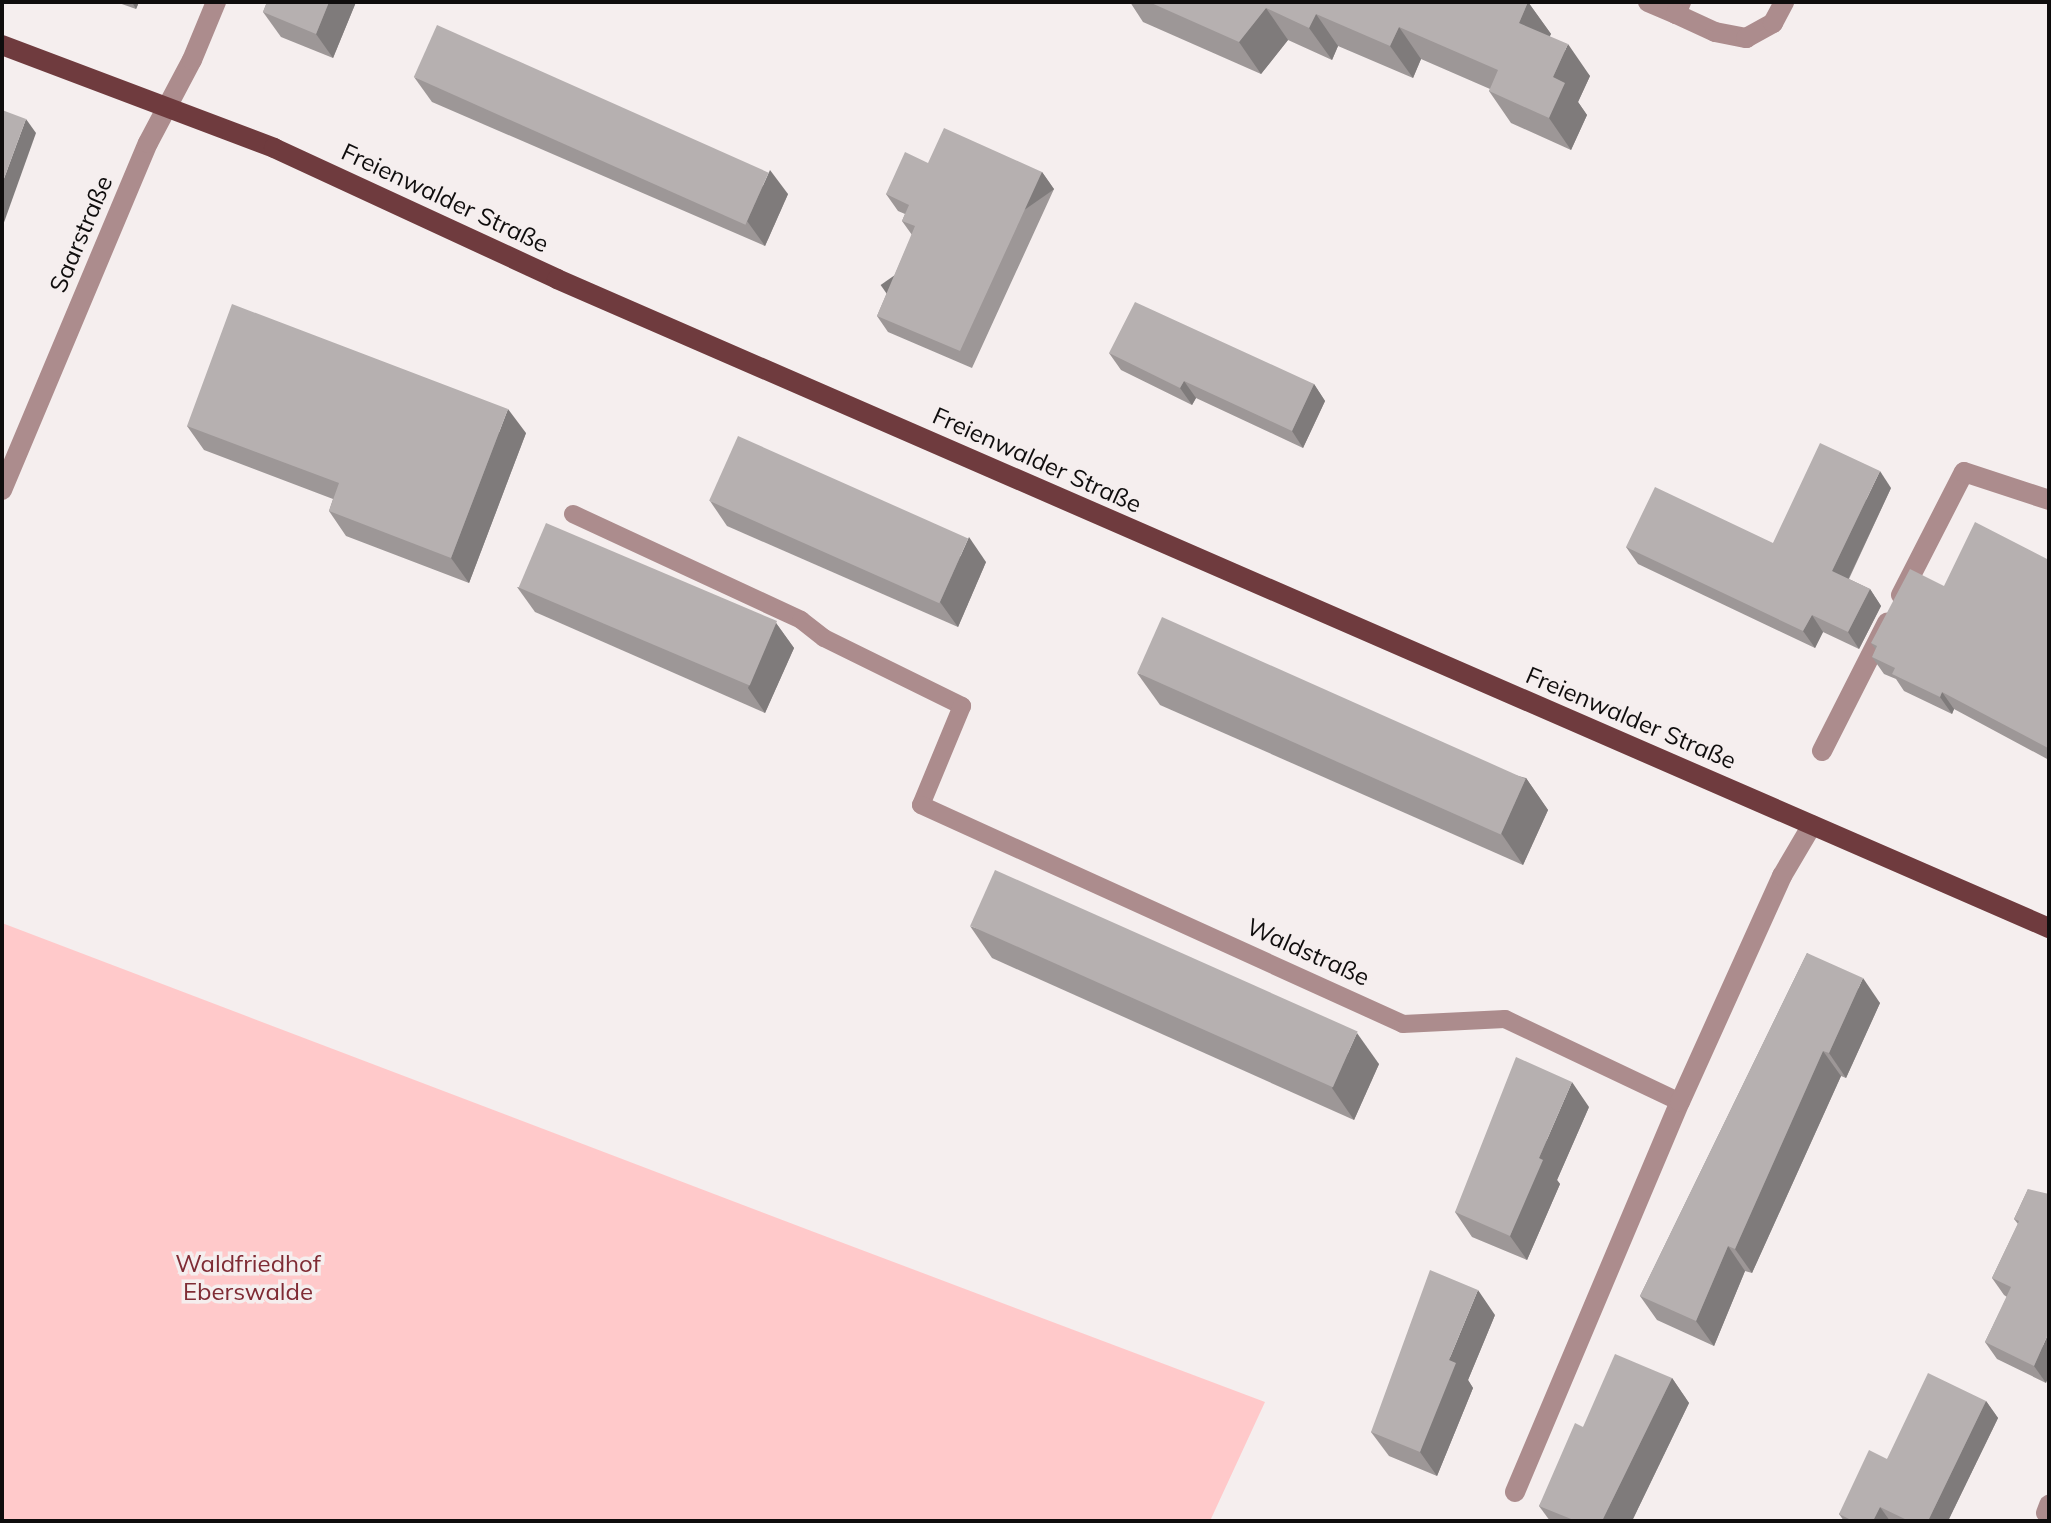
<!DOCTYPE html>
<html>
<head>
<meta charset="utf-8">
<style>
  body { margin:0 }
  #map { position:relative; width:2051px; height:1523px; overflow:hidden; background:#f5eeee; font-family:Mulish,sans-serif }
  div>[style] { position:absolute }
  .green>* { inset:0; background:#ffc9ca }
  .lane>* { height:18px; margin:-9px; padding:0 9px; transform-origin:9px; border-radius:9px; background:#ac8c8d }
  .street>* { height:20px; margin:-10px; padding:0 10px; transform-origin:10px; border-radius:10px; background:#ac8c8d }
  .primary>* { height:20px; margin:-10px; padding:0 10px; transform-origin:10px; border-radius:10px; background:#6f3b3e }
  .wall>* { inset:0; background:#9d9797 }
  .shaded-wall>* { inset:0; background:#7f7b7b; transform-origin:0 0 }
  .building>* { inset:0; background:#b6b0b0; transform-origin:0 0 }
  span { translate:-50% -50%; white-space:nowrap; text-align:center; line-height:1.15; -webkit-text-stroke:7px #f5eeee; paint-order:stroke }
  .street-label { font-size:24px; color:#0f0d0d }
  .park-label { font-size:24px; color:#7f2b34 }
  .frame { position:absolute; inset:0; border:4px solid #0f0d0d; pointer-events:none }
</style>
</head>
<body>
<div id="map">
  <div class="green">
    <i style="clip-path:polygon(2px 923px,814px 1232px,1265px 1402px,1210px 1521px,2px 1521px)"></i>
  </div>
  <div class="lane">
    <i style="left:573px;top:514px;width:251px;rotate:24.9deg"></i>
    <i style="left:801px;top:620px;width:29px;rotate:38deg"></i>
    <i style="left:824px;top:638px;width:154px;rotate:26.2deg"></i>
    <i style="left:962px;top:706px;width:107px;rotate:112.5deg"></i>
    <i style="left:921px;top:805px;width:529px;rotate:24.43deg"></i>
    <i style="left:1403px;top:1024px;width:102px;rotate:-2.8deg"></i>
    <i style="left:1505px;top:1019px;width:194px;rotate:25.4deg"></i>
  </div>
  <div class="street">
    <i style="left:1648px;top:2px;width:30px;rotate:23deg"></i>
    <i style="left:1681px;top:2px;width:13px;rotate:113deg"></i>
    <i style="left:1676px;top:14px;width:43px;rotate:24.8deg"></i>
    <i style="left:1715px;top:32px;width:32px;rotate:11deg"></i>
    <i style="left:1746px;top:38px;width:31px;rotate:-29deg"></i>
    <i style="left:1773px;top:23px;width:24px;rotate:-62deg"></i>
    <i style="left:2px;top:490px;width:376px;rotate:-67.2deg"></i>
    <i style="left:148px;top:143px;width:94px;rotate:-62.1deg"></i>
    <i style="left:192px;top:60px;width:63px;rotate:-67.5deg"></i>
    <i style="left:1901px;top:595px;width:138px;rotate:-62.9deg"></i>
    <i style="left:1964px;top:472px;width:89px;rotate:18.2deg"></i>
    <i style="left:1822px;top:751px;width:144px;rotate:-63.1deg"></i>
    <i style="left:1515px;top:1492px;width:423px;rotate:-67.1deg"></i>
    <i style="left:1680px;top:1102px;width:248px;rotate:-65.7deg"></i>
    <i style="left:1782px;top:876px;width:59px;rotate:-59.5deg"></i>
    <i style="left:2046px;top:1513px;width:9px;rotate:-69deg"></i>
  </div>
  <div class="primary">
    <i style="left:2px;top:45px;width:291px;rotate:20.7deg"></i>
    <i style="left:274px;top:148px;width:312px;rotate:24.8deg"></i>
    <i style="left:557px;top:279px;width:1627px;rotate:23.51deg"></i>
  </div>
  <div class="wall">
    <i style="clip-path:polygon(116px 2px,139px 2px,136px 9px)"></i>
    <i style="clip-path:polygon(267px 2px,356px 2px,333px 58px,281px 37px,263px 12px)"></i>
    <i style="clip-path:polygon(1130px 2px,1528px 2px,1551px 34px,1549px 36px,1590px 76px,1578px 102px,1587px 115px,1571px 150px,1511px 123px,1489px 91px,1490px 89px,1421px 59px,1413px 78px,1338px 46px,1332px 60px,1288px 40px,1261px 74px,1143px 22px)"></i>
    <i style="clip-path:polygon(414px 77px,788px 194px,765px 246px,432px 102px)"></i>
    <i style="clip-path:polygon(928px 163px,1042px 172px,1054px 189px,972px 368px,888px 332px,877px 316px,912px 235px,902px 221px,905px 214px,898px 211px,886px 194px)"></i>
    <i style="clip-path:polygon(1109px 353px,1314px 384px,1325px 401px,1303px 448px,1196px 398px,1192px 405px,1121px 370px)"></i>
    <i style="clip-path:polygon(187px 426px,526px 433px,469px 583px,346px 536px,329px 511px,333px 499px,204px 450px)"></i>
    <i style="clip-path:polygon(1891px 488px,1849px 579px,1870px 589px,1881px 606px,1859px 649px,1823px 632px,1815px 648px,1638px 564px,1626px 547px,1773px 543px)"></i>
    <i style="clip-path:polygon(710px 501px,986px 562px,958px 627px,727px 526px)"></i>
    <i style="clip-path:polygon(2049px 560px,2049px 760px,1954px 709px,1952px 714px,1904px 691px,1896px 679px,1884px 674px,1872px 657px,1876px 650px,1871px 643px,1944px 586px)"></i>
    <i style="clip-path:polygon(517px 587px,776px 623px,794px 648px,765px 713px,535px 612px)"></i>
    <i style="clip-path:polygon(1137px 673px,1526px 778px,1548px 810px,1523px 865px,1160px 705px)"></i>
    <i style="clip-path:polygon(970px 926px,1379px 1064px,1354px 1120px,992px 958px)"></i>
    <i style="clip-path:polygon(1807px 953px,1880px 1003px,1846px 1078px,1841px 1076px,1752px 1273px,1745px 1271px,1714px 1346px,1657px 1320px,1640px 1296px)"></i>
    <i style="clip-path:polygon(1589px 1107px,1557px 1180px,1560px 1184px,1527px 1260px,1472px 1237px,1455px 1212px)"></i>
    <i style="clip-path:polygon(2028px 1189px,2046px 1383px,1997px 1359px,1985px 1342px,2007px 1297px,2004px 1295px,1992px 1278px,2018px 1224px,2014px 1219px)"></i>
    <i style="clip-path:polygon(1495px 1315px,1468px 1380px,1473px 1388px,1437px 1476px,1389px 1456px,1371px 1432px)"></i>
    <i style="clip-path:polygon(1672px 1378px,1689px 1403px,1632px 1521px,1550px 1521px,1539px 1506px,1583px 1427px)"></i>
    <i style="clip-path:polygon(1986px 1401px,1998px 1418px,1948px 1521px,1844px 1521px,1839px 1514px,1887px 1459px)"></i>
  </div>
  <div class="shaded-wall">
    <i style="clip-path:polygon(132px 2px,139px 2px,136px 9px)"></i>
    <i style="clip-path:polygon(329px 2px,356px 2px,333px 58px,316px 34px)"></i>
    <i style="clip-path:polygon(1528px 2px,1551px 34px,1541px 55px,1519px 23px)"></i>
    <i style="clip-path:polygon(1266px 8px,1288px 40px,1261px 74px,1239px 42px)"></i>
    <i style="clip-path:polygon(1316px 14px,1338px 46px,1332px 60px,1309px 28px)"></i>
    <i style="clip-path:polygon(1399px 27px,1421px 59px,1413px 78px,1390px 46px)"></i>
    <i style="clip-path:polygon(1568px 44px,1590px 76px,1578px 102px,1587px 115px,1571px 150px,1549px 118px,1553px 77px)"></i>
    <i style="clip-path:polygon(26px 119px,36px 133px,2px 228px,2px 184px)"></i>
    <i style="clip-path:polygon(770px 170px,788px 194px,765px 246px,747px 221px)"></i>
    <i style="left:1042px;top:172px;width:21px;height:197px;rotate:55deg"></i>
    <i style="clip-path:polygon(1184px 381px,1196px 398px,1192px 405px,1180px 388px)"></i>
    <i style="clip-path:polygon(1314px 384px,1325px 401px,1303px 448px,1292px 431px)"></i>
    <i style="clip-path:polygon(508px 409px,526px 433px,469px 583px,451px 558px)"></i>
    <i style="clip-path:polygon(1880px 471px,1891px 488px,1844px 588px,1832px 571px)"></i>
    <i style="clip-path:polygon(969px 537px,986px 562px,958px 627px,940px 602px)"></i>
    <i style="clip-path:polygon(1870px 589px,1881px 606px,1859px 649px,1848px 632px)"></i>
    <i style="clip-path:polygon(1812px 615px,1823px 632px,1815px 648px,1803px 631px)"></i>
    <i style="clip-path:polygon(776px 623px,794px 648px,765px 713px,748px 688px)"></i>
    <i style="clip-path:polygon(1942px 692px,1954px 709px,1952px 714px,1940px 697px)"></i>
    <i style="clip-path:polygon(1526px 778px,1548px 810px,1523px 865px,1501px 833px)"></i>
    <i style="clip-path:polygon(1863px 978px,1880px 1003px,1846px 1078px,1829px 1053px)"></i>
    <i style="clip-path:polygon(1357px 1033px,1379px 1064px,1354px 1120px,1332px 1088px)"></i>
    <i style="clip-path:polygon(1823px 1051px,1841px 1076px,1752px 1273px,1735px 1249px)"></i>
    <i style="clip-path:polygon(1572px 1082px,1589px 1107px,1557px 1180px,1560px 1184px,1527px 1260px,1510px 1236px,1539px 1158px)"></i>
    <i style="clip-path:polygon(1728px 1246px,1745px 1271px,1714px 1346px,1696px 1321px)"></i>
    <i style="clip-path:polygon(1478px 1290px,1495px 1315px,1468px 1380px,1473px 1388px,1437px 1476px,1420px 1452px,1449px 1360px)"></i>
    <i style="clip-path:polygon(2049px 1332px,2049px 1376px,2046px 1383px,2034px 1366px)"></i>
    <i style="clip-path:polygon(1672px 1378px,1689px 1403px,1632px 1521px,1602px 1521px)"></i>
    <i style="clip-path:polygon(1986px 1401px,1998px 1418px,1948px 1521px,1928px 1521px)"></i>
    <i style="clip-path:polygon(1880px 1507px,1890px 1521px,1873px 1521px)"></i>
  </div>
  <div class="building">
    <i style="clip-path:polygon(267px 2px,329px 2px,316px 34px,263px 12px)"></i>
    <i style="clip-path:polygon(1149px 2px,1528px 2px,1519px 23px,1568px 44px,1553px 77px,1565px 83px,1549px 118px,1489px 91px,1498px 70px,1399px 27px,1390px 46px,1316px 14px,1309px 28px,1266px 8px,1239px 42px)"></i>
    <i style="left:437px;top:25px;width:363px;height:57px;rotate:24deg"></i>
    <i style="clip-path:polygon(2px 110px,26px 119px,2px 184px)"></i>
    <i style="clip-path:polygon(944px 128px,1042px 172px,960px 351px,877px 316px,915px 226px,902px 221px,909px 205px,886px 194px,905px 152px,928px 163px)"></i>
    <i style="clip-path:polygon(1135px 302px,1314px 384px,1292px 431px,1184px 381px,1180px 388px,1109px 353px)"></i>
    <i style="clip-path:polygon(232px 304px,508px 409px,451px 558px,329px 511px,339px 483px,187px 426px)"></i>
    <i style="left:738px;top:436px;width:252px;height:71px;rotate:24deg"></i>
    <i style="clip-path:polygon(1820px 443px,1880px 471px,1832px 571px,1870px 589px,1848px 632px,1812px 615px,1803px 631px,1626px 547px,1655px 487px,1773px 543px)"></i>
    <i style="clip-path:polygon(1975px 522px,2049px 560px,2049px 745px,2048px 748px,1942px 692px,1940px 697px,1892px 674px,1895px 668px,1872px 657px,1877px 646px,1871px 643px,1910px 569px,1944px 586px)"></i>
    <i style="left:546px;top:523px;width:251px;height:70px;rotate:23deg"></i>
    <i style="left:1162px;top:617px;width:398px;height:61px;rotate:24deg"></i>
    <i style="left:995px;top:870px;width:397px;height:61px;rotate:24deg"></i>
    <i style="clip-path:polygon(1807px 953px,1863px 978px,1829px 1053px,1823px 1051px,1735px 1249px,1728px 1246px,1696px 1321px,1640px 1296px)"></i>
    <i style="clip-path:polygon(1516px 1057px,1572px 1082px,1539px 1158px,1543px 1160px,1510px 1236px,1455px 1212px)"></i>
    <i style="clip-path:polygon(2028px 1189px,2049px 1194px,2049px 1332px,2034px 1366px,1985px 1342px,2011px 1287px,1992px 1278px,2019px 1221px,2014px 1219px)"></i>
    <i style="clip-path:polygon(1430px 1270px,1478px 1290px,1449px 1360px,1456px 1363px,1420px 1452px,1371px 1432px)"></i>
    <i style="clip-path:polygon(1615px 1354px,1672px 1378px,1602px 1521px,1576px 1521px,1539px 1506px,1575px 1423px,1583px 1427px)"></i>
    <i style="clip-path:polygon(1928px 1373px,1986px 1401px,1928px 1521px,1909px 1521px,1880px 1507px,1873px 1521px,1853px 1521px,1839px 1514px,1869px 1450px,1887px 1459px)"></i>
  </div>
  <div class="street-label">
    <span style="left:445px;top:198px;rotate:25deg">Freienwalder Straße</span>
    <span style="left:81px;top:234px;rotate:-67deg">Saarstraße</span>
    <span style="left:1037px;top:460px;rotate:24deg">Freienwalder Straße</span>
    <span style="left:1631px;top:718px;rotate:23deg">Freienwalder Straße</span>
    <span style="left:1308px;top:952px;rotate:24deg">Waldstraße</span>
  </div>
  <div class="park-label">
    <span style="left:248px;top:1278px">Waldfriedhof<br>Eberswalde</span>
  </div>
  <div class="frame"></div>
</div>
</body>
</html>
